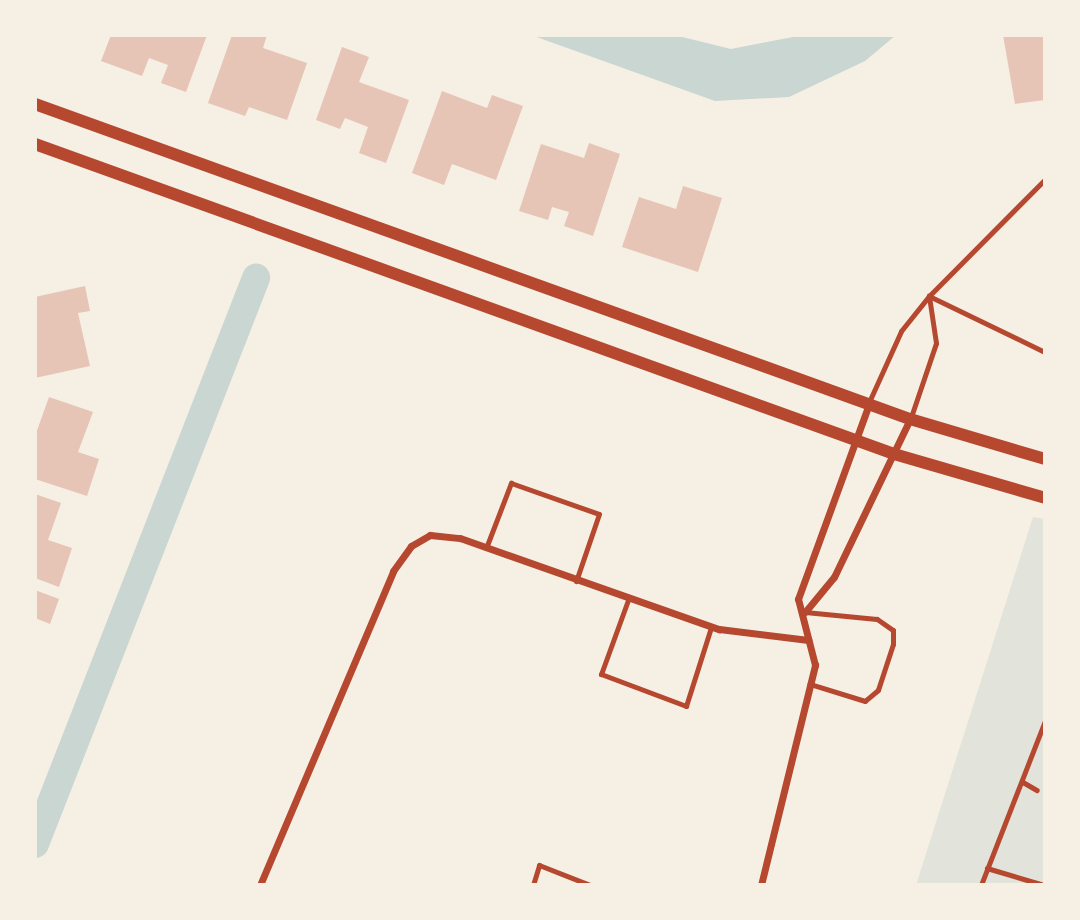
<!DOCTYPE html>
<html>
<head>
<meta charset="utf-8">
<style>
  body { margin:0 }
  #map { position:relative; width:1080px; height:920px; overflow:hidden; background:#f6efe4; font-family:Karla,sans-serif }
  div>[style] { position:absolute }
  .green>* { inset:0; background:#e2e4dc }
  .water>* { inset:0; background:#c9d6d2 }
  .canal>* { height:28px; margin:-14px; padding:0 14px; transform-origin:14px; border-radius:14px; background:#c9d6d2 }
  .building>* { inset:0; background:#e6c5b7 }
  .path>* { height:4.5px; margin:-2.25px; padding:0 2.25px; transform-origin:2.25px; border-radius:2.25px; background:#b5482f }
  .service>* { height:5px; margin:-2.5px; padding:0 2.5px; transform-origin:2.5px; border-radius:2.5px; background:#b5482f }
  .minor>* { height:7px; margin:-3.5px; padding:0 3.5px; transform-origin:3.5px; border-radius:3.5px; background:#b5482f }
  .tertiary>* { height:12px; margin:-6px; padding:0 6px; transform-origin:6px; border-radius:6px; background:#b5482f }
  span { translate:-50% -50%; white-space:nowrap; text-align:center; line-height:1.15; -webkit-text-stroke:7px #f6efe4; paint-order:stroke }
  .frame { position:absolute; inset:0; border:37px solid #f6efe4; pointer-events:none }
</style>
</head>
<body>
<div id="map">
  <div class="green">
    <i style="clip-path:polygon(1033px 517px,1045px 519px,1045px 885px,916px 885px)"></i>
  </div>
  <div class="water">
    <i style="clip-path:polygon(531px 35px,674px 35px,731px 49px,803px 35px,896px 35px,865px 61px,789px 97px,715px 101px)"></i>
  </div>
  <div class="canal">
    <i style="left:35px;top:844px;width:608px;rotate:-68.67deg"></i>
  </div>
  <div class="building">
    <i style="clip-path:polygon(111px 35px,207px 35px,186px 92px,161px 83px,168px 65px,149px 58px,142px 76px,101px 61px)"></i>
    <i style="clip-path:polygon(232px 35px,267px 35px,263px 48px,307px 63px,287px 120px,249px 107px,245px 116px,208px 103px)"></i>
    <i style="clip-path:polygon(1003px 35px,1045px 35px,1045px 100px,1015px 104px)"></i>
    <i style="clip-path:polygon(342px 47px,369px 57px,359px 82px,409px 100px,386px 163px,359px 153px,368px 127px,345px 118px,340px 129px,316px 120px)"></i>
    <i style="clip-path:polygon(442px 91px,487px 108px,492px 95px,523px 106px,496px 180px,452px 164px,444px 185px,412px 173px)"></i>
    <i style="clip-path:polygon(589px 143px,620px 154px,593px 236px,564px 226px,569px 212px,552px 207px,548px 220px,519px 211px,541px 144px,584px 158px)"></i>
    <i style="clip-path:polygon(683px 186px,722px 198px,698px 272px,622px 247px,639px 197px,676px 209px)"></i>
    <i style="clip-path:polygon(85px 286px,90px 311px,78px 313px,90px 366px,35px 378px,35px 297px)"></i>
    <i style="clip-path:polygon(49px 397px,93px 412px,78px 452px,99px 459px,87px 496px,35px 479px,35px 436px)"></i>
    <i style="clip-path:polygon(35px 494px,61px 503px,48px 540px,72px 548px,59px 587px,35px 578px)"></i>
    <i style="clip-path:polygon(35px 590px,59px 599px,50px 624px,35px 618px)"></i>
  </div>
  <div class="path">
    <i style="left:1023px;top:782px;width:16px;rotate:30deg"></i>
    <i style="left:987px;top:868px;width:59px;rotate:16.6deg"></i>
    <i style="left:981px;top:885px;width:176px;rotate:-68.7deg"></i>
  </div>
  <div class="service">
    <i style="left:929px;top:296px;width:129px;rotate:25.8deg"></i>
    <i style="left:869px;top:402px;width:78px;rotate:-65.7deg"></i>
    <i style="left:901px;top:331px;width:45px;rotate:-51.3deg"></i>
    <i style="left:929px;top:296px;width:165px;rotate:-45.2deg"></i>
    <i style="left:911px;top:417px;width:78px;rotate:-71.3deg"></i>
    <i style="left:936px;top:343px;width:48px;rotate:-98.5deg"></i>
    <i style="left:486px;top:548px;width:70px;rotate:-69deg"></i>
    <i style="left:511px;top:483px;width:93px;rotate:19.4deg"></i>
    <i style="left:599px;top:514px;width:71px;rotate:108.9deg"></i>
    <i style="left:628px;top:600px;width:79px;rotate:110deg"></i>
    <i style="left:601px;top:674px;width:91px;rotate:20.6deg"></i>
    <i style="left:686px;top:706px;width:83px;rotate:-72.4deg"></i>
    <i style="left:805px;top:612px;width:72px;rotate:5.6deg"></i>
    <i style="left:877px;top:619px;width:19px;rotate:35deg"></i>
    <i style="left:893px;top:630px;width:14px;rotate:90deg"></i>
    <i style="left:893px;top:644px;width:48px;rotate:108.1deg"></i>
    <i style="left:878px;top:690px;width:17px;rotate:140deg"></i>
    <i style="left:865px;top:701px;width:58px;rotate:-162.8deg"></i>
    <i style="left:533px;top:885px;width:21px;rotate:-73deg"></i>
    <i style="left:539px;top:865px;width:55px;rotate:21.4deg"></i>
  </div>
  <div class="minor">
    <i style="left:805px;top:612px;width:45px;rotate:-50.4deg"></i>
    <i style="left:834px;top:577px;width:175px;rotate:-64.3deg"></i>
    <i style="left:260px;top:885px;width:341px;rotate:-67deg"></i>
    <i style="left:393px;top:571px;width:31px;rotate:-54deg"></i>
    <i style="left:411px;top:546px;width:22px;rotate:-30deg"></i>
    <i style="left:430px;top:535px;width:30px;rotate:6deg"></i>
    <i style="left:460px;top:538px;width:275px;rotate:19.4deg"></i>
    <i style="left:719px;top:629px;width:90px;rotate:7deg"></i>
    <i style="left:761px;top:885px;width:227px;rotate:-76.2deg"></i>
    <i style="left:815px;top:665px;width:68px;rotate:-104.4deg"></i>
    <i style="left:798px;top:599px;width:208px;rotate:-70deg"></i>
  </div>
  <div class="tertiary">
    <i style="left:35px;top:104px;width:930px;rotate:19.8deg"></i>
    <i style="left:910px;top:419px;width:141px;rotate:16.5deg"></i>
    <i style="left:35px;top:144px;width:913px;rotate:19.84deg"></i>
    <i style="left:894px;top:454px;width:157px;rotate:16.2deg"></i>
  </div>
  <div class="frame"></div>
</div>
</body>
</html>
